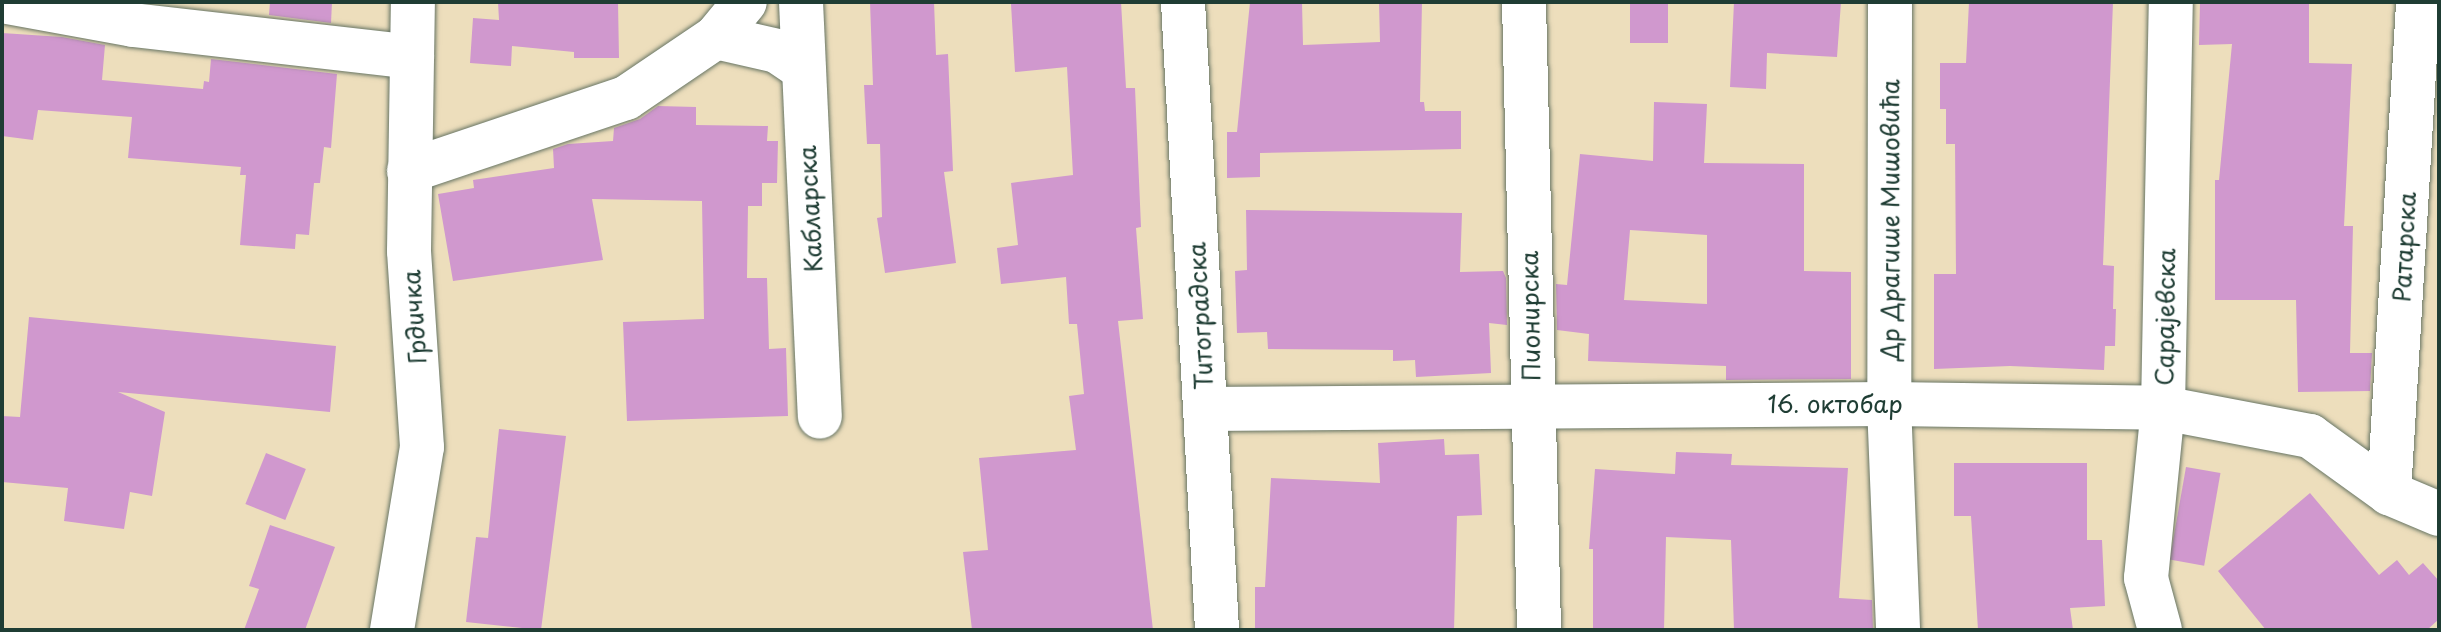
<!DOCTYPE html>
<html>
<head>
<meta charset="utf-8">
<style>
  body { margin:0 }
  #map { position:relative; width:2441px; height:632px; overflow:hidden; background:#eddebc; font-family:"Playpen Sans",sans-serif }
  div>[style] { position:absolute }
  .building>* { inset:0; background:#d098ce; transform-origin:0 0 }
  .roads { filter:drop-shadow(0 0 2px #677564) drop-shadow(0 0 2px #677564) }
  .minor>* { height:44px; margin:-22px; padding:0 22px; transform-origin:22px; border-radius:22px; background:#fff }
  span { translate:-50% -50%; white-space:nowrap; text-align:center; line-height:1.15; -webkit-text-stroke:6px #fff; paint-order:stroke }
  .street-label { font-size:24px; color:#1f3d34 }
  .frame { position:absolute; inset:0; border:4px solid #1f3d34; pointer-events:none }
</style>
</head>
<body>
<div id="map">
  <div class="building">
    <i style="clip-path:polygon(270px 2px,332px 2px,331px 23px,269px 15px)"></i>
    <i style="clip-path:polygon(498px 2px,618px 2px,619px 58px,574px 58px,574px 52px,512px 46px,511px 66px,470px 63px,473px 18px,499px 20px)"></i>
    <i style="clip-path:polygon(870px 2px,934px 2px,936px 55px,948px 54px,953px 171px,944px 172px,956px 263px,885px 273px,877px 218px,882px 217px,880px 144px,867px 144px,864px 85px,873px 85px)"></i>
    <i style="clip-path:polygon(1121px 2px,1126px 88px,1135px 88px,1141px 227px,1136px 228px,1143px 319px,1118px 321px,1153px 630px,972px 630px,963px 552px,988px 550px,979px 458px,1076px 450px,1069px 396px,1084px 394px,1077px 324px,1069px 324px,1066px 277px,1001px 284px,997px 248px,1018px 245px,1011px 183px,1073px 175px,1067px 67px,1015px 72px,1011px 4px)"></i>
    <i style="clip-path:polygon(1250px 2px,1302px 2px,1303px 45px,1380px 42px,1379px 2px,1422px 2px,1420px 102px,1424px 102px,1425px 111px,1461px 111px,1461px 149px,1260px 153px,1260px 177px,1227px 178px,1227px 132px,1237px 132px)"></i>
    <i style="left:1630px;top:2px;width:38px;height:41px"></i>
    <i style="clip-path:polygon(1734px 2px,1841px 2px,1837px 57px,1767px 53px,1766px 89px,1730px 87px)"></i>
    <i style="clip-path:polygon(1969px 2px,2113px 2px,2103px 265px,2114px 266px,2113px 309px,2116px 309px,2115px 346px,2105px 346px,2104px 370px,2010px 366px,1934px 369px,1934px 274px,1956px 274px,1955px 144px,1946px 144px,1946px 109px,1940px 109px,1940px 63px,1966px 63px)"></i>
    <i style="clip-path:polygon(2200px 2px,2309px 2px,2309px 63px,2352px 64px,2344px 226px,2353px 226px,2350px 353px,2372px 353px,2370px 391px,2298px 392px,2296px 300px,2215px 300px,2215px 180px,2219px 180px,2232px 44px,2199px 45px)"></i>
    <i style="clip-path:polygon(2px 33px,62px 37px,105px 45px,102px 80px,203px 89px,204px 81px,209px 82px,211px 59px,337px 74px,331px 148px,324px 147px,320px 183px,314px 183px,309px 235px,296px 234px,295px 249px,240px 245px,246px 175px,240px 175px,241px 167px,128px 158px,132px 117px,38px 110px,33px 140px,2px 136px)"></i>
    <i style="clip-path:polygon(evenodd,1654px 102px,1707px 104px,1704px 163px,1804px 164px,1804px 271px,1851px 272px,1851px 379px,1726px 380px,1726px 366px,1588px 361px,1589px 334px,1557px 330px,1556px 284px,1567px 285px,1580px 154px,1653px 161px,1654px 102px,1630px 230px,1707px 235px,1707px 304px,1624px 300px,1630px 230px)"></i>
    <i style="clip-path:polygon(658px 106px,696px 107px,696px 125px,768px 126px,767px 141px,778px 141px,777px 183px,762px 183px,762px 206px,748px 206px,747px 278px,767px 278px,769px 349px,786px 348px,788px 416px,627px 421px,623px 322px,704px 319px,702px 201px,592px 199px,603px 260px,453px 281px,438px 194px,474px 188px,473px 180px,554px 168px,553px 149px,568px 144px,613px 141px,614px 128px,640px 119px)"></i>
    <i style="clip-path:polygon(1246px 210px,1462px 213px,1460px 272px,1503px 271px,1506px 278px,1507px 325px,1489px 323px,1491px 373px,1416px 377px,1415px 360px,1393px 361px,1393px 350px,1268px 349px,1267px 332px,1237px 333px,1235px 271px,1247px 270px)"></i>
    <i style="clip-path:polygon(29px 317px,336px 346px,330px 412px,118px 392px,165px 412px,152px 496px,130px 492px,124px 529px,64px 521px,68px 488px,2px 482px,2px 416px,20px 417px)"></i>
    <i style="clip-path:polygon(499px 429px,566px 436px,541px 630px,466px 622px,476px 537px,488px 538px)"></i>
    <i style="clip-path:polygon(1444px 439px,1445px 455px,1479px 454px,1482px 515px,1457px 516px,1454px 630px,1255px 630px,1255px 587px,1265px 587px,1271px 478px,1380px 483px,1378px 443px)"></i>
    <i style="clip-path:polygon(1676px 452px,1732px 454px,1731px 465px,1848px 468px,1839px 598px,1872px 600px,1873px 630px,1734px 630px,1731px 540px,1666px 537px,1664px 630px,1593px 630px,1593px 549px,1589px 549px,1595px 469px,1675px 474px)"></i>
    <i style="left:266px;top:453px;width:43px;height:55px;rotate:22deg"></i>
    <i style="clip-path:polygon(1954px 463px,2087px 463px,2087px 540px,2102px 540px,2105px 606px,2070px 608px,2073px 630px,1978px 630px,1971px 516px,1954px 516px)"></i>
    <i style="left:2186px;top:467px;width:35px;height:94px;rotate:10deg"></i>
    <i style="clip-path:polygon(2310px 493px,2379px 575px,2397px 560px,2409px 575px,2423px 563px,2439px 581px,2439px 619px,2427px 630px,2266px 630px,2218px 571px)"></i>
    <i style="clip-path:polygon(270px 525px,335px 547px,305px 630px,244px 630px,259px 589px,249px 586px)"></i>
  </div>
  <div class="roads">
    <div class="minor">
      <i style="left:8px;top:2px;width:127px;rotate:10.4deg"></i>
      <i style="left:133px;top:25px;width:281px;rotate:6.5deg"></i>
      <i style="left:801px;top:2px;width:415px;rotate:87.4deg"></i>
      <i style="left:1183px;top:2px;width:629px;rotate:86.9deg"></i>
      <i style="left:1524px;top:2px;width:628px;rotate:88.63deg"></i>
      <i style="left:1890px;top:2px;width:402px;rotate:90.1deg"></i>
      <i style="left:1889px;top:404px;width:226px;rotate:87.7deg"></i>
      <i style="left:716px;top:37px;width:63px;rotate:12.9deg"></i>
      <i style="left:777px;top:51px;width:32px;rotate:34deg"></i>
      <i style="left:409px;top:171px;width:229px;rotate:-18.6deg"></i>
      <i style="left:626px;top:98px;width:109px;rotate:-34.1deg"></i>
      <i style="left:716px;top:37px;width:45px;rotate:-50.4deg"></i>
      <i style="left:1205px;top:409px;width:684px;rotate:-0.42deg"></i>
      <i style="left:1889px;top:404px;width:274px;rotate:0.8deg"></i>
      <i style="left:2163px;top:408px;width:150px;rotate:10.8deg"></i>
      <i style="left:2310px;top:436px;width:97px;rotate:35.8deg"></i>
      <i style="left:2389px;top:493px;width:54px;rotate:22.8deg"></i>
      <i style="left:2389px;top:493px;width:492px;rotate:-86.6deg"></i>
      <i style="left:392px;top:630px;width:185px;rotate:-80.7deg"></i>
      <i style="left:422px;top:447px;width:196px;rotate:-93.8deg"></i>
      <i style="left:409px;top:251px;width:249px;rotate:-89.1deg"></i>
      <i style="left:2160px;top:630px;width:54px;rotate:-105.1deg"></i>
      <i style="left:2146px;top:578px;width:171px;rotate:-84.3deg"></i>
      <i style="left:2163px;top:408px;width:406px;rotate:-88.9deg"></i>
    </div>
  </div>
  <div class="street-label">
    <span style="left:810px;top:209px;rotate:-93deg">Кабларска</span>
    <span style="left:1890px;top:220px;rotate:-90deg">Др Драгише Мишовића</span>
    <span style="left:2404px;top:247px;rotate:-87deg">Ратарска</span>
    <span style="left:1200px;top:316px;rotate:-93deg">Титоградска</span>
    <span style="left:1530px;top:316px;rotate:-91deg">Пионирска</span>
    <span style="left:414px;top:317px;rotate:-94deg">Грдичка</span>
    <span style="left:2165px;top:317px;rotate:-89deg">Сарајевска</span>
    <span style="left:1835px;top:404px">16. октобар</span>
  </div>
  <div class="frame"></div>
</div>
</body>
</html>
